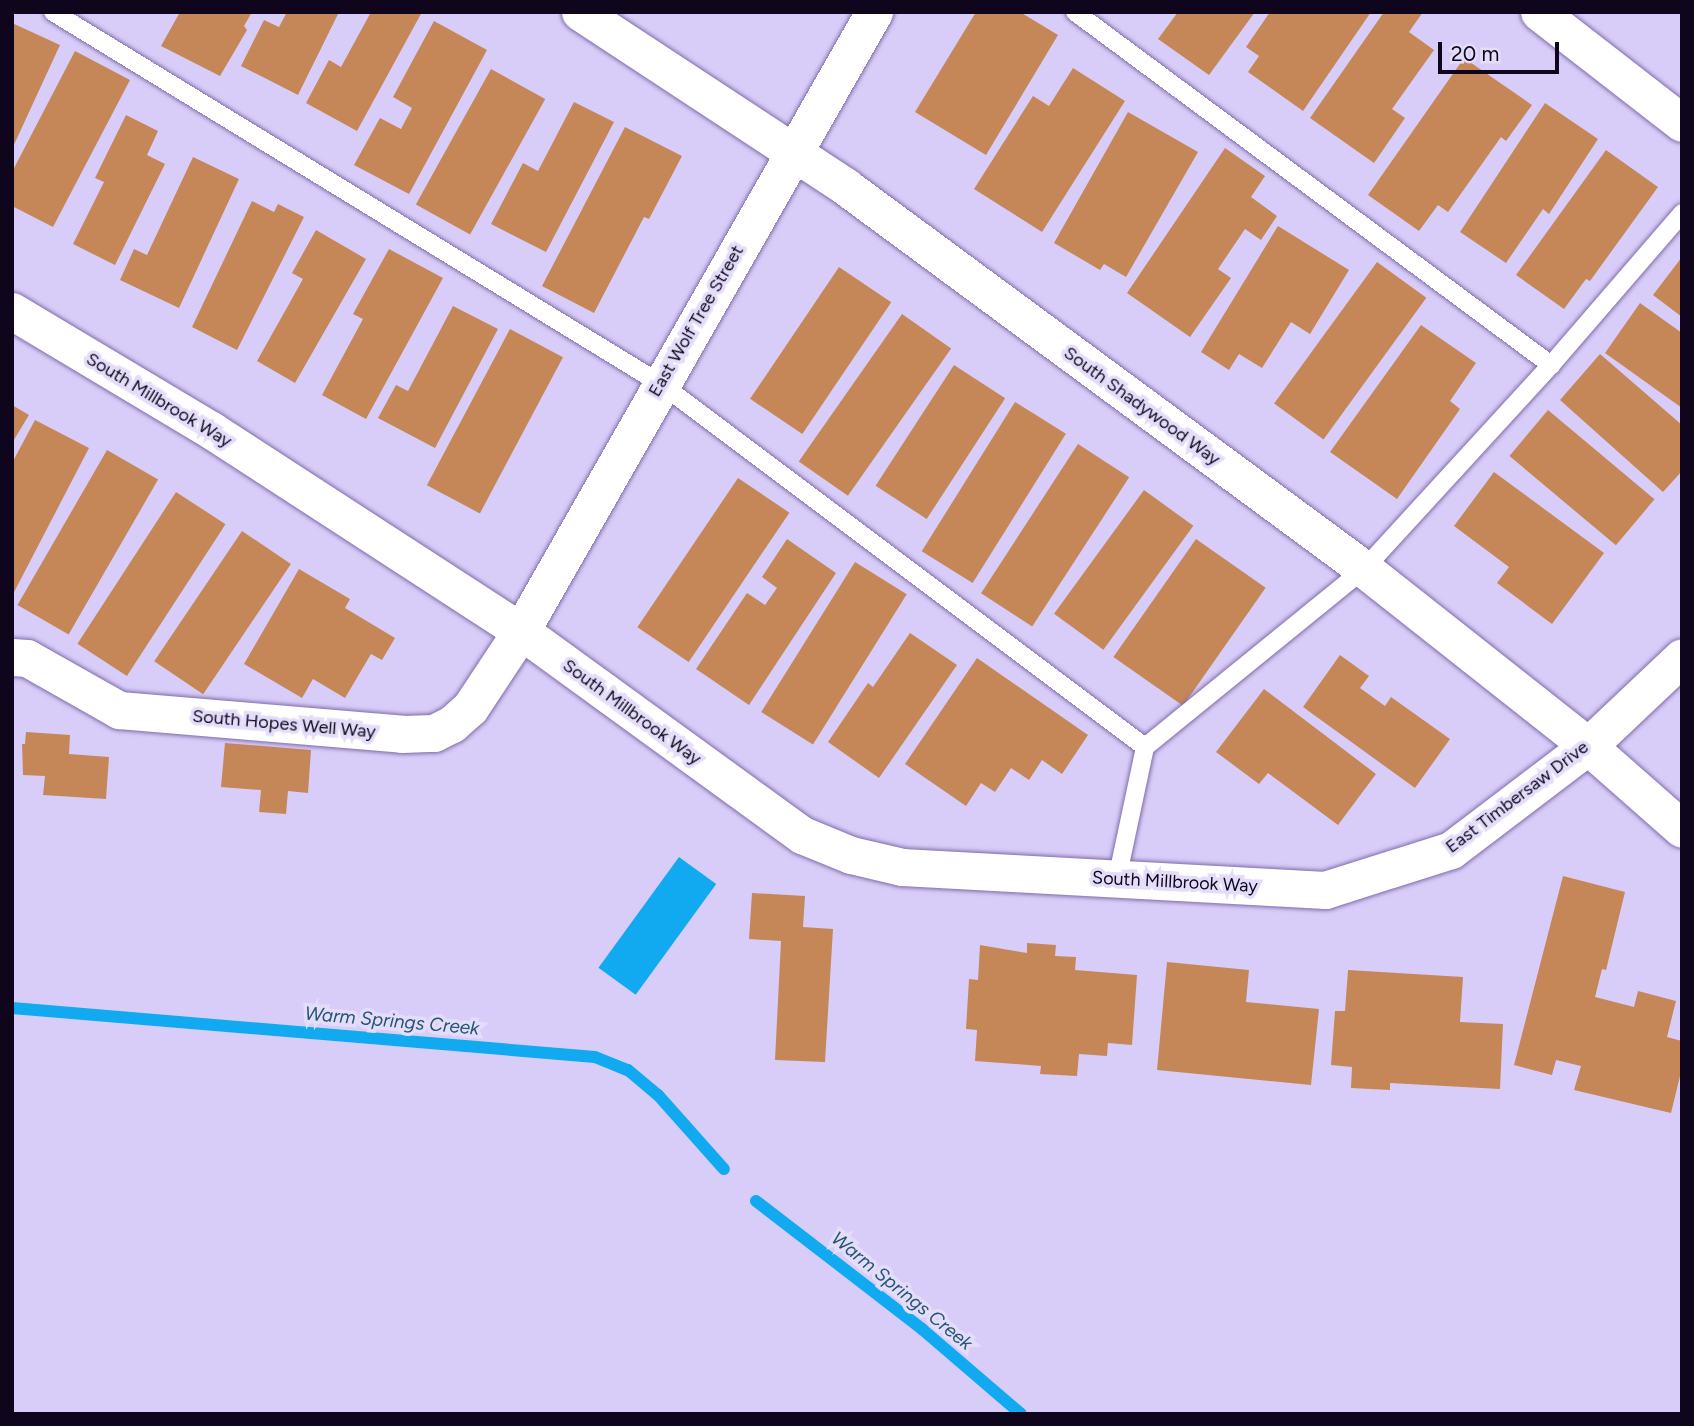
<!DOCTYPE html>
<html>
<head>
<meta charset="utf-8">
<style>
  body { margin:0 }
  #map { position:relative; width:1694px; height:1426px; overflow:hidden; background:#d8cdf8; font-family:Figtree,sans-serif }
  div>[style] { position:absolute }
  .water>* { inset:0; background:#11aaf0; transform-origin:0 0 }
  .stream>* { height:12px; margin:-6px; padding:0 6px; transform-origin:6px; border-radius:6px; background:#11aaf0 }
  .building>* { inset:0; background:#c58758; transform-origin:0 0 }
  .roads { filter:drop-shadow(0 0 2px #806cad) drop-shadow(0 0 2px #806cad) }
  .service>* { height:18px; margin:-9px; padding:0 9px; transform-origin:9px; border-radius:9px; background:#fff }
  .minor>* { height:37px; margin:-18.5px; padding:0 18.5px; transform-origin:18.5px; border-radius:18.5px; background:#fff }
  span { translate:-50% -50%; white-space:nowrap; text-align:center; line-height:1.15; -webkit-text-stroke:7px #e4ddf9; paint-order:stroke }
  .street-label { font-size:18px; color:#0f061e }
  .water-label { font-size:19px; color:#255775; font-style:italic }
  .frame { position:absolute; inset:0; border:14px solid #0f061e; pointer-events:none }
  .scale { position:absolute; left:1438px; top:42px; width:121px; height:32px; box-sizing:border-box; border:4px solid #0f061e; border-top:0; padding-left:9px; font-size:21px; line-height:24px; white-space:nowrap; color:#0f061e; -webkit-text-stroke:5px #e4ddf9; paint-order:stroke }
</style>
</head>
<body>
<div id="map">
  <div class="water">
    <i style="left:679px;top:857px;width:46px;height:137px;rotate:36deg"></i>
  </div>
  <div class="stream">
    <i style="left:12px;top:1008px;width:585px;rotate:4.8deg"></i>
    <i style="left:595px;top:1057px;width:35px;rotate:22deg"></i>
    <i style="left:628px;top:1070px;width:39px;rotate:40deg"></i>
    <i style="left:658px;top:1095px;width:99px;rotate:48.3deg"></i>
    <i style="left:756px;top:1201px;width:210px;rotate:37.6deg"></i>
    <i style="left:922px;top:1329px;width:130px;rotate:40.6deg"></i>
  </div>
  <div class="building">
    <i style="clip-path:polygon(180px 12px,252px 12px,244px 26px,247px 30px,220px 76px,161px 46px)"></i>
    <i style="clip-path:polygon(287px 12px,339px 12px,298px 95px,241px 66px,264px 20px,279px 27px)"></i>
    <i style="clip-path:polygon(371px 12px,422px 12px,357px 131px,306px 103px,329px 60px,341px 67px)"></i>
    <i style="clip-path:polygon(976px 12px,1020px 12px,1058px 35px,986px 155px,915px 112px)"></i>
    <i style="clip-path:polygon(1178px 12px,1255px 12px,1209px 75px,1158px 39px)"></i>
    <i style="clip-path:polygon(1270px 12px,1371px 12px,1303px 111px,1248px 72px,1259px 56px,1246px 47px)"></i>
    <i style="clip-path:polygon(1384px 12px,1423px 12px,1409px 32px,1434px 50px,1392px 109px,1405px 118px,1374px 163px,1310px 118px)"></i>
    <i style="clip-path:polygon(434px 21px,487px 50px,409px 194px,354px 165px,380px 118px,401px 129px,412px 108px,393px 97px)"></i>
    <i style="clip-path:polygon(12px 23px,60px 45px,12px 149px)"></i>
    <i style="clip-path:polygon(75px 51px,130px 80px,53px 227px,12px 206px,12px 172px)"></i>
    <i style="clip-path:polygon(1464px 58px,1532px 105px,1506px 141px,1501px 137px,1448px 212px,1438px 205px,1419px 231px,1368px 195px)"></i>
    <i style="clip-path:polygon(1073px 68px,1125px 101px,1042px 232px,974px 189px,1033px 96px,1049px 106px)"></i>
    <i style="left:491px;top:69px;width:62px;height:155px;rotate:29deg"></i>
    <i style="clip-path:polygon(574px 102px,614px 122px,546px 252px,491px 224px,523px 163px,538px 171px)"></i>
    <i style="clip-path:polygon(1545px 103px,1598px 139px,1549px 214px,1543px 209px,1506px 263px,1460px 232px)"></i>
    <i style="clip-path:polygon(1128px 112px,1198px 152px,1126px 277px,1104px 264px,1100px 270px,1054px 243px)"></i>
    <i style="clip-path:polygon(126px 115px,158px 131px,147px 155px,165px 164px,115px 265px,73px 244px,104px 182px,95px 178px)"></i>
    <i style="clip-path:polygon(625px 127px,682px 156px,649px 219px,644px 217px,594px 313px,542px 286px)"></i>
    <i style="clip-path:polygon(1225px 148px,1265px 176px,1251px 197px,1277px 216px,1261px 240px,1245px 229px,1218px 269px,1231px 278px,1190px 337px,1127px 293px)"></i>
    <i style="clip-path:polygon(1606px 150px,1658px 187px,1590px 281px,1586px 279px,1564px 309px,1516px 275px)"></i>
    <i style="clip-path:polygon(193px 157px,239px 179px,179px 308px,120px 280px,134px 249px,147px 255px)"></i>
    <i style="clip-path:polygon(252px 201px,274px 212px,278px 204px,304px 217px,237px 350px,192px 327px)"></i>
    <i style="clip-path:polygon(1278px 226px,1349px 270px,1310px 334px,1291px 322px,1262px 368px,1239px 354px,1229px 370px,1201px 352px)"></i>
    <i style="clip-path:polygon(316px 230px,366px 259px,295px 383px,257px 361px,303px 279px,292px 273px)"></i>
    <i style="clip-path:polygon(389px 249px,443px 278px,366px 419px,322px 395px,363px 319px,353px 314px)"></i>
    <i style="clip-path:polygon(1682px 257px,1682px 317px,1653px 295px)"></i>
    <i style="left:1377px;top:262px;width:61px;height:175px;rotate:36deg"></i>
    <i style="left:839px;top:267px;width:63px;height:159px;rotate:34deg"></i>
    <i style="clip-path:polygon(1640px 303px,1682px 333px,1682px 408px,1605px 353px)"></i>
    <i style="clip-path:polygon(453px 306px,498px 329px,435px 448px,378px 418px,396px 385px,408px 391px)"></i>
    <i style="left:902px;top:314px;width:60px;height:180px;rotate:35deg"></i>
    <i style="clip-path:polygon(1421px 325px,1476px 363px,1450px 401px,1460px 409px,1397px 499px,1330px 452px)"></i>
    <i style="left:510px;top:329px;width:60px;height:177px;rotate:28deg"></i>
    <i style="clip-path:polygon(1600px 354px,1682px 425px,1682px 471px,1663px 492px,1560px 400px)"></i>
    <i style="left:954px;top:365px;width:61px;height:144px;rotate:33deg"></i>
    <i style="left:1015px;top:402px;width:60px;height:176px;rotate:32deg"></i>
    <i style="clip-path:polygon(12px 405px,29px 415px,12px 443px)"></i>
    <i style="left:1548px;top:410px;width:139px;height:60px;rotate:40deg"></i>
    <i style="clip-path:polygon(35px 420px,89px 448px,12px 596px,12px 463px)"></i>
    <i style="left:1078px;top:444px;width:61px;height:178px;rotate:33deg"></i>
    <i style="left:107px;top:450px;width:59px;height:179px;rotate:30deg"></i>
    <i style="clip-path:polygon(1494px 472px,1604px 553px,1552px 624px,1497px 583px,1509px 567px,1454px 526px)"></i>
    <i style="left:738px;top:478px;width:62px;height:180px;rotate:34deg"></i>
    <i style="left:1144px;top:490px;width:61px;height:153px;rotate:36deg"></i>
    <i style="left:176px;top:492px;width:59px;height:181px;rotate:33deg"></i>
    <i style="left:242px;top:531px;width:59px;height:157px;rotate:34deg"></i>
    <i style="clip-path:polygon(787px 539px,836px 573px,749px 705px,696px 669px,747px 593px,765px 605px,777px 588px,762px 577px)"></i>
    <i style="left:1196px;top:539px;width:85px;height:144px;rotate:35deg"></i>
    <i style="left:855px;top:562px;width:61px;height:177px;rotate:32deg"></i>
    <i style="clip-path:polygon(299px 569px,350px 599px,345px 608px,395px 638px,382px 660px,371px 654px,345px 698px,313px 679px,302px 698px,244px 664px)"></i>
    <i style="clip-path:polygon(910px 633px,957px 665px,879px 778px,828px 742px,868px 683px,873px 687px)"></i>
    <i style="clip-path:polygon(1340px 655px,1369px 676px,1360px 688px,1385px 706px,1391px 697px,1450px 739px,1415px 788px,1303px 707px)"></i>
    <i style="clip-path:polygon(977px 658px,1088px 735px,1062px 774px,1042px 760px,1029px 780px,1011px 768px,995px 792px,981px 783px,966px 806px,905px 764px)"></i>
    <i style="clip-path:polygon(1264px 689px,1376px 774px,1338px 825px,1268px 773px,1259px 784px,1216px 752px)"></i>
    <i style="clip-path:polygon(26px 732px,70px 735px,69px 754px,109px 757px,106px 799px,43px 795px,45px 776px,23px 775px,22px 744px,25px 744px)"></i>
    <i style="clip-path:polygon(225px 743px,311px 750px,308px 793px,288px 791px,286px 814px,259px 812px,261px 790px,221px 787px)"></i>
    <i style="clip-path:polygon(1563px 876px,1625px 892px,1606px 970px,1602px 969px,1595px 997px,1634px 1007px,1638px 991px,1676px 1001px,1667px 1037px,1682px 1041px,1682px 1068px,1671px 1113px,1574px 1090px,1581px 1066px,1556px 1060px,1552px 1075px,1514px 1065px)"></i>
    <i style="clip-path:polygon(752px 893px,805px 896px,803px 927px,833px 929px,825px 1062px,775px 1060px,781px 941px,749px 939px)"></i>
    <i style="clip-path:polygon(1027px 943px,1056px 945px,1055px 956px,1076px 957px,1075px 970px,1137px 975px,1132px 1045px,1108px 1043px,1107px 1056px,1079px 1054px,1077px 1076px,1040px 1074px,1041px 1066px,975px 1061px,977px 1030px,966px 1029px,969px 979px,978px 980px,980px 945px,1027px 953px)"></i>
    <i style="clip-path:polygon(1167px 962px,1249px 970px,1246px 1002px,1319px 1009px,1311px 1085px,1157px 1070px)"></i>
    <i style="clip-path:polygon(1348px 970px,1463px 977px,1460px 1022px,1503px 1024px,1500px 1089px,1390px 1083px,1390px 1090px,1351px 1088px,1352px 1067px,1331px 1065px,1335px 1011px,1345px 1011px)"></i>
  </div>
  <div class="roads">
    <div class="service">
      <i style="left:53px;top:12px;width:713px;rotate:31.46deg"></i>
      <i style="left:661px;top:384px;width:605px;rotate:36.87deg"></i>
      <i style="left:1075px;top:12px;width:593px;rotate:36.56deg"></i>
      <i style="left:1117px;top:879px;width:135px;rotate:-78deg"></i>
      <i style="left:1145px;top:747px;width:282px;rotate:-39.1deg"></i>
      <i style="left:1364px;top:569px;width:277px;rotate:-47.5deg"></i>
      <i style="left:1551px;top:365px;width:201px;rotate:-49.2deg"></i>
    </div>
    <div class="minor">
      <i style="left:580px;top:12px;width:318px;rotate:33.3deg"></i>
      <i style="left:846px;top:187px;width:644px;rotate:36.41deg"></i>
      <i style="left:1364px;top:569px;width:285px;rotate:38.3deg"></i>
      <i style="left:1588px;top:746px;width:125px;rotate:41.4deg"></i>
      <i style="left:1539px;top:12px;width:181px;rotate:37.8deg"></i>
      <i style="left:12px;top:311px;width:232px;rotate:30.9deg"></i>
      <i style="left:211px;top:430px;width:369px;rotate:33deg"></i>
      <i style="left:521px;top:631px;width:347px;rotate:36deg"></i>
      <i style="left:802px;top:835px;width:53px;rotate:22.2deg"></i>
      <i style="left:851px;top:855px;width:52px;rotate:13.2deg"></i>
      <i style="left:902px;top:867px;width:424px;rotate:3.1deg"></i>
      <i style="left:1325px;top:890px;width:132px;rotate:-17.6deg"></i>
      <i style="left:1451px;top:850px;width:172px;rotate:-37.2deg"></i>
      <i style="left:1588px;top:746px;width:129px;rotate:-43.4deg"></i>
      <i style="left:12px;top:657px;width:15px;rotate:4deg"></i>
      <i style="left:27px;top:658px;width:106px;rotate:29.5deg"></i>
      <i style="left:119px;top:710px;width:284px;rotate:4.8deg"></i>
      <i style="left:402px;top:734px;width:32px;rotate:-2deg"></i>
      <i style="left:434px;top:733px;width:20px;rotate:-27deg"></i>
      <i style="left:452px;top:724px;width:24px;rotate:-42deg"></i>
      <i style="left:470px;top:708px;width:92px;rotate:-56.5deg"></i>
      <i style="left:521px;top:631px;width:713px;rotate:-60.3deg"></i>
    </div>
  </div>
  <div class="street-label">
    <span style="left:696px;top:321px;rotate:-60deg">East Wolf Tree Street</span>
    <span style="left:159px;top:400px;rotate:31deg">South Millbrook Way</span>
    <span style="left:1142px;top:406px;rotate:36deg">South Shadywood Way</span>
    <span style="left:632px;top:712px;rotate:36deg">South Millbrook Way</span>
    <span style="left:284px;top:724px;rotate:5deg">South Hopes Well Way</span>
    <span style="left:1517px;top:797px;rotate:-37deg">East Timbersaw Drive</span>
    <span style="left:1175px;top:882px;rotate:3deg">South Millbrook Way</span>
  </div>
  <div class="water-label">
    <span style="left:392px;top:1021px;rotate:5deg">Warm Springs Creek</span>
    <span style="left:902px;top:1291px;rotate:39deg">Warm Springs Creek</span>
  </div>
  <div class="frame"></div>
  <div class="scale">20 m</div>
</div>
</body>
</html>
